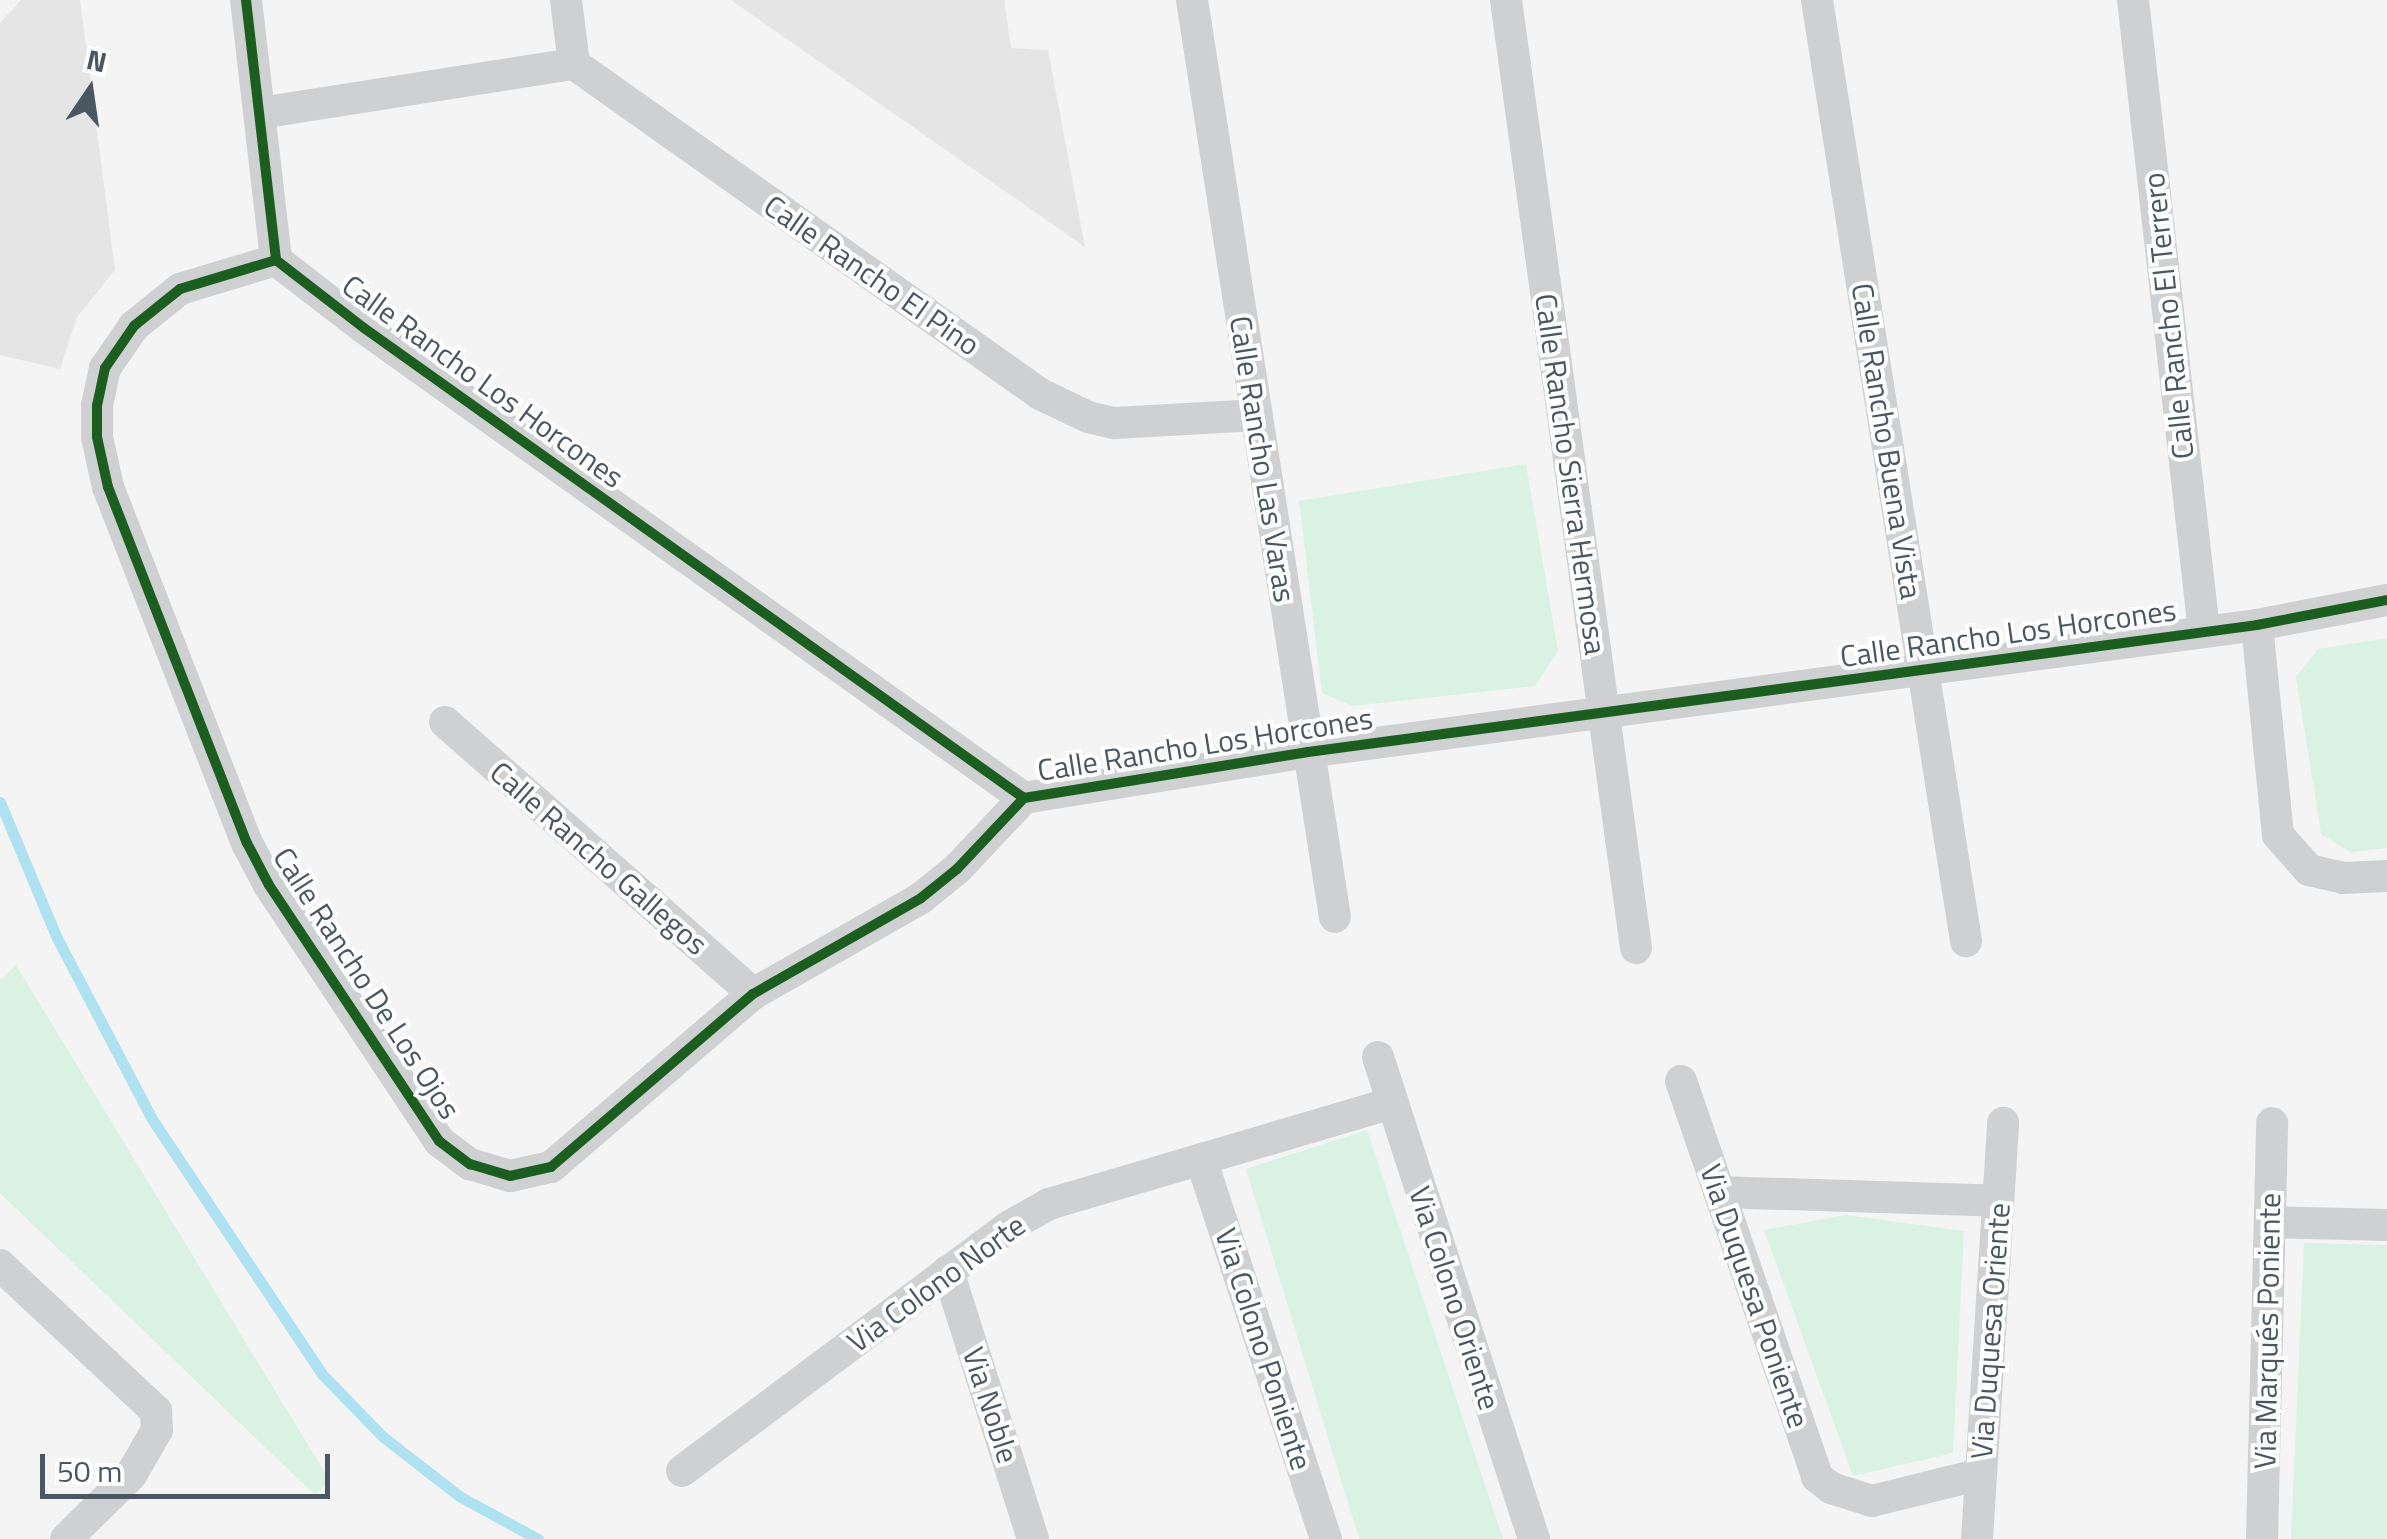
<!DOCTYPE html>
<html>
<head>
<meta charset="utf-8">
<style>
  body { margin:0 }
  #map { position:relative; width:2387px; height:1539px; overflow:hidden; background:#f4f4f4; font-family:"Titillium Web",sans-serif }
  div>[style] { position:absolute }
  .education>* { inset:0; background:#e6e5e6 }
  .green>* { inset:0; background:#d9f2e3 }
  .stream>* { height:11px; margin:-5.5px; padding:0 5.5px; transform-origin:5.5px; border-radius:5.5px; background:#aee2f0 }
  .minor>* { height:32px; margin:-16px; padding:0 16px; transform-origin:16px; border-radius:16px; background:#ced0d2 }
  .cycleway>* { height:10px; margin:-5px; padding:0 5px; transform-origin:5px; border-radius:5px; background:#1b5e20 }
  span { translate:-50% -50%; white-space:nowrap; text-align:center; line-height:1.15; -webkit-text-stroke:8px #fff; paint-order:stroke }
  .street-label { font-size:30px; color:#4a5661 }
  .north { position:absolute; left:40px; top:40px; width:100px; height:100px; -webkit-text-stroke:8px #fff; paint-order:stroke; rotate:13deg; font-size:28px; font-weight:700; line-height:40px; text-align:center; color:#4a5661 }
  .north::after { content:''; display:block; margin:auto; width:35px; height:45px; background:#4a5661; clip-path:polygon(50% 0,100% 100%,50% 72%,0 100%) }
  .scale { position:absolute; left:40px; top:1454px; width:290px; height:45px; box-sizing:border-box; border:5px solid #4a5661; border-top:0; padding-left:12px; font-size:30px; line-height:35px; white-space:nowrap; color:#4a5661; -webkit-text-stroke:8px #fff; paint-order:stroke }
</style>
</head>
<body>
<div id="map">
  <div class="education">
    <i style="clip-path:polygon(21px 0,80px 0,115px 270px,77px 317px,60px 369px,0 355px,0 23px)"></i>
    <i style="clip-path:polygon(731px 0,1004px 0,1011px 48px,1048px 50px,1085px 247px)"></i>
  </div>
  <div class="green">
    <i style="clip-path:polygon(1526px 464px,1558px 651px,1535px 686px,1352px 706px,1322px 693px,1299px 501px)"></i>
    <i style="clip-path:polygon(2387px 638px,2387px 848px,2350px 852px,2321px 834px,2296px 677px,2318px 649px)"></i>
    <i style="clip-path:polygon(16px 965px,330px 1481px,315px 1495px,0 1193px,0 980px)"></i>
    <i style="clip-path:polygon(1367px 1130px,1503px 1539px,1359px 1539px,1246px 1169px)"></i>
    <i style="clip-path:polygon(1845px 1215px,1964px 1231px,1953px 1453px,1853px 1476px,1764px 1230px)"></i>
    <i style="clip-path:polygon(2304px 1243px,2387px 1245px,2387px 1539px,2291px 1539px)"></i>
  </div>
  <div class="stream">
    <i style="left:0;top:802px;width:147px;rotate:67.3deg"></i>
    <i style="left:57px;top:938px;width:204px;rotate:62.3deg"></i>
    <i style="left:152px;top:1119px;width:306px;rotate:56.3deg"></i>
    <i style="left:322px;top:1374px;width:86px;rotate:45.9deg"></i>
    <i style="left:382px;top:1436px;width:98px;rotate:37.9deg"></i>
    <i style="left:459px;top:1496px;width:90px;rotate:28.6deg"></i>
  </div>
  <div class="minor">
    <i style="left:246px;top:0;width:262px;rotate:83.4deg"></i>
    <i style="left:276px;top:260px;width:111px;rotate:37.7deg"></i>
    <i style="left:364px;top:328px;width:810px;rotate:35.46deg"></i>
    <i style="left:1024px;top:798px;width:288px;rotate:-9.2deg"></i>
    <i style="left:1308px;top:752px;width:957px;rotate:-7.62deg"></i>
    <i style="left:2257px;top:625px;width:132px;rotate:-10.9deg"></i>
    <i style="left:566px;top:0;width:64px;rotate:82.9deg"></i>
    <i style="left:574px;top:64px;width:571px;rotate:35.3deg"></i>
    <i style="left:1040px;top:394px;width:53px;rotate:25.6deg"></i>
    <i style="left:1088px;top:417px;width:28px;rotate:13deg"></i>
    <i style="left:1115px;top:423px;width:142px;rotate:-3.2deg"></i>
    <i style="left:1192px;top:0;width:928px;rotate:81.14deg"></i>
    <i style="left:1506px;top:0;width:957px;rotate:82.19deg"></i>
    <i style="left:1817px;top:0;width:953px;rotate:81deg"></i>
    <i style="left:2133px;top:0;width:635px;rotate:83.58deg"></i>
    <i style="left:260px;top:113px;width:318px;rotate:-8.9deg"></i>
    <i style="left:276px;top:260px;width:100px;rotate:163.2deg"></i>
    <i style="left:180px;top:289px;width:59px;rotate:141.2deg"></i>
    <i style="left:134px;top:326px;width:51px;rotate:124.6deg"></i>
    <i style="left:105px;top:368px;width:38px;rotate:102deg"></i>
    <i style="left:97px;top:405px;width:32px;rotate:90deg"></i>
    <i style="left:97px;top:437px;width:51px;rotate:77.6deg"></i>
    <i style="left:108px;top:487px;width:382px;rotate:68.7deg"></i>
    <i style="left:247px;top:843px;width:47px;rotate:62.4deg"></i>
    <i style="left:269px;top:885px;width:307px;rotate:56.4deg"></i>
    <i style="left:439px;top:1141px;width:39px;rotate:37deg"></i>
    <i style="left:470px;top:1164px;width:42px;rotate:16.7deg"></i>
    <i style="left:510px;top:1176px;width:42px;rotate:-12.4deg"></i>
    <i style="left:551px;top:1167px;width:266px;rotate:-40.6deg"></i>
    <i style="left:753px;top:994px;width:193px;rotate:-29.7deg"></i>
    <i style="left:921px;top:898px;width:46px;rotate:-38.9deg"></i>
    <i style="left:957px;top:869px;width:98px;rotate:-46.7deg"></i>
    <i style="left:2257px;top:625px;width:211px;rotate:84.3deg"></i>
    <i style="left:2278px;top:835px;width:47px;rotate:48.5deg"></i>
    <i style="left:2309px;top:870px;width:35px;rotate:13deg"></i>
    <i style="left:2343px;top:878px;width:44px;rotate:-2.6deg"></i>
    <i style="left:445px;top:722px;width:411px;rotate:41.4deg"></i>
    <i style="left:1378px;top:1057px;width:507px;rotate:72.07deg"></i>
    <i style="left:1681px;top:1081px;width:419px;rotate:71deg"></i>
    <i style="left:1817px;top:1477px;width:18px;rotate:38deg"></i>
    <i style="left:1831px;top:1488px;width:43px;rotate:17.6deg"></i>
    <i style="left:1872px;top:1501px;width:112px;rotate:-13.9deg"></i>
    <i style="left:1201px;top:1159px;width:400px;rotate:71.8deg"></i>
    <i style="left:1719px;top:1192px;width:279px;rotate:1.8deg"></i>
    <i style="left:2271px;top:1222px;width:116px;rotate:1.5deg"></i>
    <i style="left:0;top:1265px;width:214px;rotate:43.1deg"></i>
    <i style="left:156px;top:1411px;width:19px;rotate:87deg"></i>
    <i style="left:157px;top:1430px;width:52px;rotate:120deg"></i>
    <i style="left:131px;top:1475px;width:91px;rotate:135.4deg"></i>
    <i style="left:948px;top:1271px;width:281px;rotate:72.4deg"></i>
    <i style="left:682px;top:1471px;width:407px;rotate:-36.8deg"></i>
    <i style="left:1008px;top:1227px;width:47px;rotate:-29.3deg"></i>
    <i style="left:1049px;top:1204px;width:358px;rotate:-16.4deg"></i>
    <i style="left:1977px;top:1539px;width:417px;rotate:-86.4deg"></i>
    <i style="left:2262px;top:1539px;width:416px;rotate:-88.6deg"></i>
  </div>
  <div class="cycleway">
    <i style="left:246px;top:0;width:262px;rotate:83.4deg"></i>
    <i style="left:276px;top:260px;width:111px;rotate:37.7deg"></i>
    <i style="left:364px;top:328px;width:810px;rotate:35.46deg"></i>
    <i style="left:1024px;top:798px;width:288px;rotate:-9.2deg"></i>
    <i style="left:1308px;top:752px;width:957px;rotate:-7.62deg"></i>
    <i style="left:2257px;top:625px;width:132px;rotate:-10.9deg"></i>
    <i style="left:276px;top:260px;width:100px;rotate:163.2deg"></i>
    <i style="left:180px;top:289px;width:59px;rotate:141.2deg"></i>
    <i style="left:134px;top:326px;width:51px;rotate:124.6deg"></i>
    <i style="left:105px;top:368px;width:38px;rotate:102deg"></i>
    <i style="left:97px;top:405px;width:32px;rotate:90deg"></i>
    <i style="left:97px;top:437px;width:51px;rotate:77.6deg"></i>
    <i style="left:108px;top:487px;width:382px;rotate:68.7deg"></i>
    <i style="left:247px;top:843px;width:47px;rotate:62.4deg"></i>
    <i style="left:269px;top:885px;width:307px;rotate:56.4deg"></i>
    <i style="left:439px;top:1141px;width:39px;rotate:37deg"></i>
    <i style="left:470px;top:1164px;width:42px;rotate:16.7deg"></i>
    <i style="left:510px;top:1176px;width:42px;rotate:-12.4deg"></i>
    <i style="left:551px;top:1167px;width:266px;rotate:-40.6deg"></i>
    <i style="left:753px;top:994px;width:193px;rotate:-29.7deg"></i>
    <i style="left:921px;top:898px;width:46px;rotate:-38.9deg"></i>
    <i style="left:957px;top:869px;width:98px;rotate:-46.7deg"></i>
  </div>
  <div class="street-label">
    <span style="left:872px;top:275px;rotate:35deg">Calle Rancho El Pino</span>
    <span style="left:2168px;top:316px;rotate:-96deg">Calle Rancho El Terrero</span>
    <span style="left:483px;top:381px;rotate:36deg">Calle Rancho Los Horcones</span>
    <span style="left:1887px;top:441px;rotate:81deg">Calle Rancho Buena Vista</span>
    <span style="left:1263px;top:459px;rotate:81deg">Calle Rancho Las Varas</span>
    <span style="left:1571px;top:474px;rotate:82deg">Calle Rancho Sierra Hermosa</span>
    <span style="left:2008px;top:633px;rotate:-8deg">Calle Rancho Los Horcones</span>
    <span style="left:1205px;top:744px;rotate:-9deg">Calle Rancho Los Horcones</span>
    <span style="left:599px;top:858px;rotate:41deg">Calle Rancho Gallegos</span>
    <span style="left:367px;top:983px;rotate:57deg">Calle Rancho De Los Ojos</span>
    <span style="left:936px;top:1283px;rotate:-36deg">Via Colono Norte</span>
    <span style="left:1755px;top:1296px;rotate:71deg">Via Duquesa Poniente</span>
    <span style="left:1455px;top:1298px;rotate:72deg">Via Colono Oriente</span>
    <span style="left:1990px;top:1331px;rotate:-86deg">Via Duquesa Oriente</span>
    <span style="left:2267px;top:1331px;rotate:-89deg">Via Marqués Poniente</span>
    <span style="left:1264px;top:1349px;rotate:72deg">Via Colono Poniente</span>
    <span style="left:991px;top:1405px;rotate:72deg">Via Noble</span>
  </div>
  <div class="north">N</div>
  <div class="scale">50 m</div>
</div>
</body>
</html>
